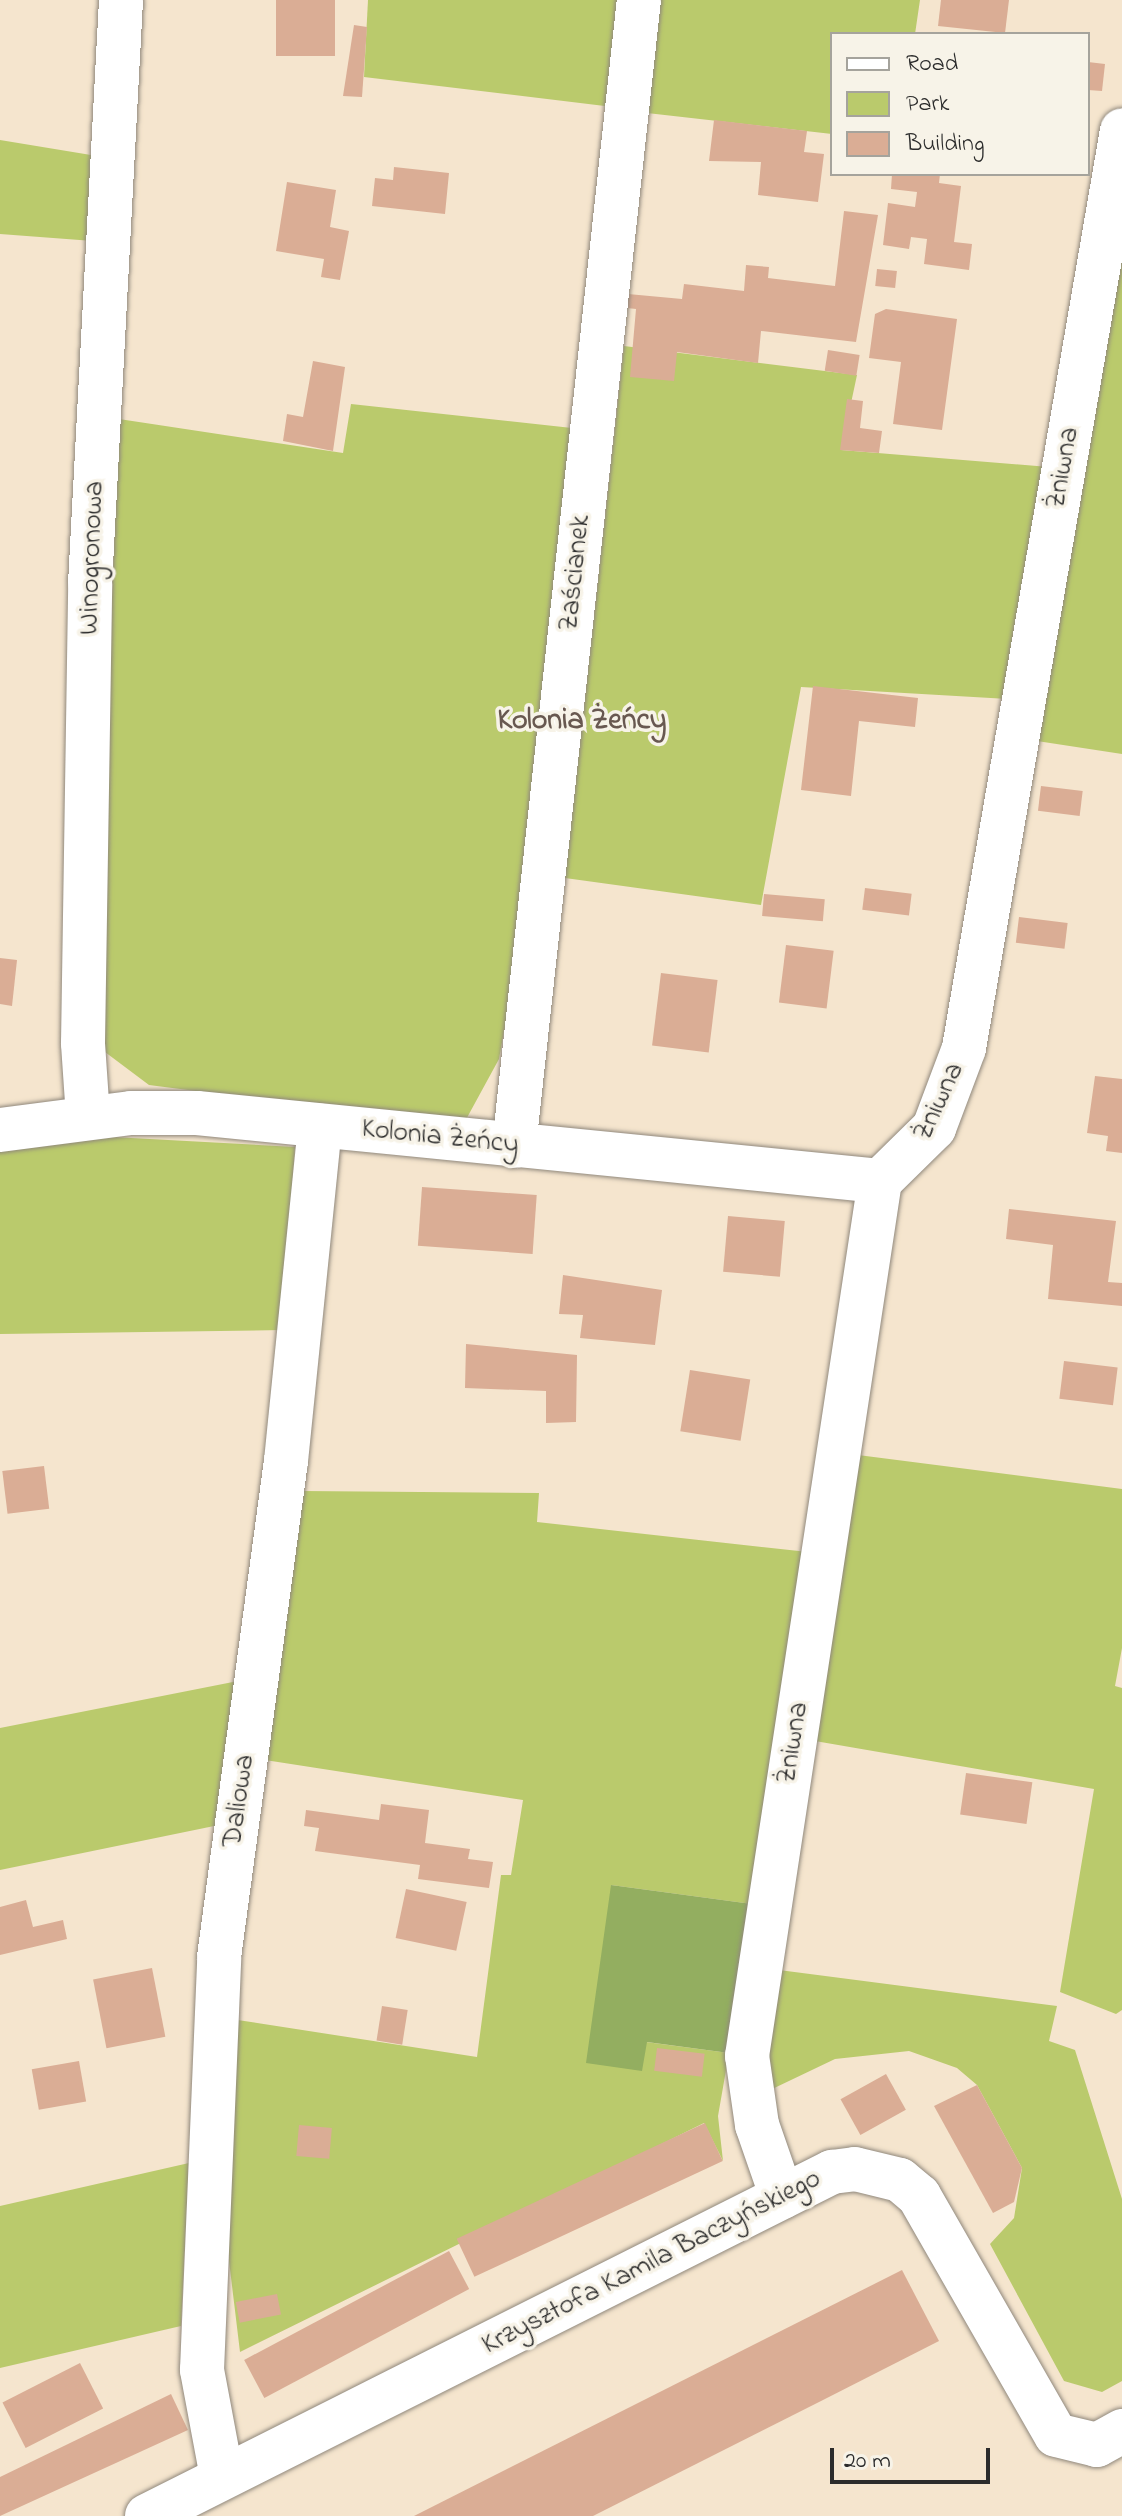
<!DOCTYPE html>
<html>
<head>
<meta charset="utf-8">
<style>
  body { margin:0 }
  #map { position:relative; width:1122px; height:2516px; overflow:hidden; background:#f5e5ce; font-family:"Indie Flower",sans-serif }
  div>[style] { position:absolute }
  .green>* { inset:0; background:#baca6c }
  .forest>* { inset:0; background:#93ae60 }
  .building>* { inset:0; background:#daad95; transform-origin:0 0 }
  .roads { filter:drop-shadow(0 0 2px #90887c) drop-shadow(0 0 2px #90887c) }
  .street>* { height:44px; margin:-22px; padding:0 22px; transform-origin:22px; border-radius:22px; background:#fff }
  span { translate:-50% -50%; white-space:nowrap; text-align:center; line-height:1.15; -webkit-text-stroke:7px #f7f3e8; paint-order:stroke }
  .street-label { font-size:28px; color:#2b2b2b }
  .neighbourhood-label { font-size:30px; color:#685850; font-weight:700 }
  .legend { position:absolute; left:830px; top:32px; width:260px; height:144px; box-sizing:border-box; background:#f7f3e8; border:2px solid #a5a39c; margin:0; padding:10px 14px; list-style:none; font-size:24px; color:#2b2b2b }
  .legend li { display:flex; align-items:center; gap:16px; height:40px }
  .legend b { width:40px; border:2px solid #a5a39c }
  .scale { position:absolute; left:830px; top:2448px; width:160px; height:36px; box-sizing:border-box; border:4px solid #2b2b2b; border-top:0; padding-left:10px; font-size:24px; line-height:28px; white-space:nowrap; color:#2b2b2b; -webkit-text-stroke:6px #f7f3e8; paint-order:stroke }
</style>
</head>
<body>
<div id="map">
  <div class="green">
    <i style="clip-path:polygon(368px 0,622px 0,613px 107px,364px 77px)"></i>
    <i style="clip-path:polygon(659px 0,920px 0,915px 34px,832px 34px,832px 134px,647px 113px)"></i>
    <i style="clip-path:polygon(0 140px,97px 156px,93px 241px,0 234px)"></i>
    <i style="clip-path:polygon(1122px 241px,1122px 754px,1037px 741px)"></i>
    <i style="clip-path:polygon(624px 346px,857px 375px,841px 450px,1049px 467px,1008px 699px,801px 687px,761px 905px,565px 878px)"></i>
    <i style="clip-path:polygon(351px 404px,581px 429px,524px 921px,499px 1059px,463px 1125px,149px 1085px,101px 1049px,95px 1031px,119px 419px,343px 453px)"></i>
    <i style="clip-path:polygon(94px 1136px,295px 1147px,283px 1330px,0 1334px,0 1148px)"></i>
    <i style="clip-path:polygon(858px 1455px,1122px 1489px,1122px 1648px,1115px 1686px,1122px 1688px,1122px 2010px,1116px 2014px,1060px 1992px,1094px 1789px,815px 1741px)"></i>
    <i style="clip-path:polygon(302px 1491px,539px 1493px,537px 1522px,808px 1552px,752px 1904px,611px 1885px,646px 2042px,729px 2053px,718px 2116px,723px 2161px,704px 2123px,240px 2352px,226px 2236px,231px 2019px,477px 2057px,501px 1875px,511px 1875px,523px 1800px,265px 1760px)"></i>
    <i style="clip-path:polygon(238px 1681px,219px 1825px,0 1870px,0 1728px)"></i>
    <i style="clip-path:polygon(779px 1970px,1057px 2006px,1049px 2041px,1075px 2050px,1122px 2199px,1122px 2381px,1102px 2392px,1064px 2381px,990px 2244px,1014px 2218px,1022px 2168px,977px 2085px,957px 2068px,909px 2051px,835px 2059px,768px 2091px,763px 2066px)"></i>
    <i style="clip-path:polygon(189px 2163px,181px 2326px,0 2368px,0 2206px)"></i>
  </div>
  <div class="forest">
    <i style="clip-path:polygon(611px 1885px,752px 1904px,729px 2053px,647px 2042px,642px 2071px,586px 2063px)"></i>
  </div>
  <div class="building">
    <i style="left:276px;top:0;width:59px;height:56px"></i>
    <i style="clip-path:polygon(941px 0,1009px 0,1005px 33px,938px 26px)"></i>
    <i style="clip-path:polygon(354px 25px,367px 27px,362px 97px,343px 96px)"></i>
    <i style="clip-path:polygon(1088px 62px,1105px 64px,1102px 91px,1088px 90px)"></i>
    <i style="clip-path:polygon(714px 120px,807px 131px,804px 152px,824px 154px,818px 202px,758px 195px,761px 162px,709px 161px)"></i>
    <i style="clip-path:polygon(394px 167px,449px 173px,445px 214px,372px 206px,375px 178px,393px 180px)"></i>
    <i style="clip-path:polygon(892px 174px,940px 174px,939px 183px,961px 186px,954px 242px,972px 244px,969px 270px,924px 264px,927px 239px,911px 237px,909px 249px,883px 245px,888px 203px,915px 207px,917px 192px,891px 189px)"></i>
    <i style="clip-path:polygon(287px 182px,336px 190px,330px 227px,349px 231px,340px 280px,321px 277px,324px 259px,276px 251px)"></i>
    <i style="clip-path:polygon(844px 211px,878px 215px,856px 342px,761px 331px,758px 363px,677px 352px,674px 381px,630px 377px,636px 309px,627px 308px,628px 294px,682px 299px,684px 284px,744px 291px,746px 265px,769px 267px,768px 278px,835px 286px)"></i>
    <i style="left:877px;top:269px;width:20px;height:17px;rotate:6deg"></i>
    <i style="clip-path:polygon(886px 309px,957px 319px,942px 430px,893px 424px,901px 362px,869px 358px,875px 314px)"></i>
    <i style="left:828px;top:350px;width:32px;height:21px;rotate:9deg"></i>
    <i style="clip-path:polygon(313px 361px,345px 367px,333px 451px,283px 441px,287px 414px,303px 417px)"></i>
    <i style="clip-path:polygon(847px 399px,863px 401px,860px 428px,882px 431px,879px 453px,840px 450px)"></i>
    <i style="clip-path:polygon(813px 686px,918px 698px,915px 727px,859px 721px,851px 796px,801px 790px)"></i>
    <i style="left:1041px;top:786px;width:42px;height:25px;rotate:7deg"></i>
    <i style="left:865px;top:888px;width:47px;height:22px;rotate:7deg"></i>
    <i style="left:764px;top:894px;width:61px;height:22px;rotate:5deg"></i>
    <i style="left:1019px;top:917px;width:49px;height:26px;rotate:7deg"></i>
    <i style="left:786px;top:945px;width:48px;height:58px;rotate:7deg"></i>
    <i style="clip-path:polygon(0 958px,17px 960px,12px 1006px,0 1004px)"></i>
    <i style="left:661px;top:973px;width:57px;height:73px;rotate:7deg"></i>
    <i style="clip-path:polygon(1095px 1076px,1122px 1079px,1122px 1153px,1106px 1151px,1108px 1136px,1087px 1133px)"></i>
    <i style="left:422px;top:1187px;width:115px;height:59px;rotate:4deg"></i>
    <i style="clip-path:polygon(1009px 1209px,1116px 1221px,1108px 1282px,1122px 1283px,1122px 1306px,1048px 1299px,1053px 1245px,1006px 1239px)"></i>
    <i style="left:728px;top:1216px;width:57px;height:56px;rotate:5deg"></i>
    <i style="clip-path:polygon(563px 1275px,662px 1290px,655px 1345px,580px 1338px,583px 1315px,559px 1314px)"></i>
    <i style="clip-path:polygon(466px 1344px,577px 1355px,576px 1422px,546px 1423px,546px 1391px,465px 1388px)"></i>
    <i style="left:1064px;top:1361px;width:54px;height:38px;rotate:7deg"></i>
    <i style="left:690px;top:1370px;width:61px;height:62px;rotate:9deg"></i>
    <i style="left:44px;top:1466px;width:43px;height:42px;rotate:83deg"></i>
    <i style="left:966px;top:1773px;width:67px;height:42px;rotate:8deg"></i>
    <i style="clip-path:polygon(381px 1804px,429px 1810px,425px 1843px,470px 1849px,468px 1859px,493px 1862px,489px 1888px,418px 1879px,420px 1865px,315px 1851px,319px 1828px,304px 1826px,306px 1810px,379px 1820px)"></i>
    <i style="left:406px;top:1889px;width:62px;height:50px;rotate:12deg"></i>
    <i style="clip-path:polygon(26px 1900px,33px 1927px,63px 1920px,67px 1939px,0 1955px,0 1907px)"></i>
    <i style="left:152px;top:1968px;width:70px;height:60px;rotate:79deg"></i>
    <i style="left:382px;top:2006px;width:26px;height:35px;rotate:9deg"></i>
    <i style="left:657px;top:2048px;width:48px;height:23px;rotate:7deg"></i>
    <i style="left:79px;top:2061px;width:41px;height:48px;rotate:80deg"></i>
    <i style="left:886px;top:2074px;width:41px;height:52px;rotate:61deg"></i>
    <i style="clip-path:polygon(977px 2085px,1022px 2168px,1014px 2202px,993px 2213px,934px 2106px)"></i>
    <i style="left:705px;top:2123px;width:42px;height:274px;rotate:65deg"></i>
    <i style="left:299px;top:2125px;width:33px;height:31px;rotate:5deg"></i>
    <i style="left:449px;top:2251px;width:43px;height:232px;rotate:62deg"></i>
    <i style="clip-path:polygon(902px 2270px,939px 2341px,825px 2399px,593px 2516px,414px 2516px)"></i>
    <i style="left:277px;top:2294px;width:21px;height:42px;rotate:79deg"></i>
    <i style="left:80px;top:2363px;width:51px;height:87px;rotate:63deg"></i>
    <i style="clip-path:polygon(171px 2394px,188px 2430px,0 2516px,0 2477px)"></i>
  </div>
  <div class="roads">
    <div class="street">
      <i style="left:88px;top:1117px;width:74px;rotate:-93.9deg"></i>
      <i style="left:83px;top:1043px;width:459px;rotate:-89.1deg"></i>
      <i style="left:90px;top:584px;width:585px;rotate:-86.96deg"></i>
      <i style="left:0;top:1130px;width:132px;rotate:-7.4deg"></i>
      <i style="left:131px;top:1113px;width:66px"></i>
      <i style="left:197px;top:1113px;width:686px;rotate:5.69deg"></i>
      <i style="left:514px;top:1146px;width:1153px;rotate:-83.78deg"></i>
      <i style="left:782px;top:2197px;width:76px;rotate:-109.1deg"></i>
      <i style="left:757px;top:2125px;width:70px;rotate:-98.2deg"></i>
      <i style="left:747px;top:2056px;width:885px;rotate:-81.36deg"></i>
      <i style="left:880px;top:1181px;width:76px;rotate:-44.5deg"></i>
      <i style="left:934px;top:1128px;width:85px;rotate:-69.4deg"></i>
      <i style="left:964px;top:1048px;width:931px;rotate:-80.23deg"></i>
      <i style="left:222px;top:2477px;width:109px;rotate:-100.6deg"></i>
      <i style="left:202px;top:2370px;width:413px;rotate:-87.6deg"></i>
      <i style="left:219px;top:1957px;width:501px;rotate:-82.31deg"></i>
      <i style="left:286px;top:1461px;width:337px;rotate:-84.2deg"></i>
      <i style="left:147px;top:2516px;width:767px;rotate:-26.67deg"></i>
      <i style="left:832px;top:2172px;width:23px;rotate:-7deg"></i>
      <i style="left:855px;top:2169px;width:46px;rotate:13.7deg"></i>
      <i style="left:900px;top:2180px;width:25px;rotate:40deg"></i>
      <i style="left:919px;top:2196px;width:275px;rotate:60.2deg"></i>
      <i style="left:1056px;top:2435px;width:42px;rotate:13.7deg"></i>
      <i style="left:1097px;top:2445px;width:29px;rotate:-29deg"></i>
    </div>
  </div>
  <div class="street-label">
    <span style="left:1064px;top:468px;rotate:-80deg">Żniwna</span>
    <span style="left:93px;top:558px;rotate:-88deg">Winogronowa</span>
    <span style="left:576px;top:573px;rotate:-84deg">Zaścianek</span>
    <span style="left:940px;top:1102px;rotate:-65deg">Żniwna</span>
    <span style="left:440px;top:1138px;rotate:6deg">Kolonia Żeńcy</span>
    <span style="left:794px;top:1743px;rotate:-81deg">Żniwna</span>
    <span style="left:240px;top:1801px;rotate:-82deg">Daliowa</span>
    <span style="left:652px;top:2263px;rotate:-27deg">Krzysztofa Kamila Baczyńskiego</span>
  </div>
  <div class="neighbourhood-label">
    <span style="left:582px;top:721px">Kolonia Żeńcy</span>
  </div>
  <ul class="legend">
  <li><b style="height:10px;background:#fff"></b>Road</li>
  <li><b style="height:22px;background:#baca6c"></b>Park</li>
  <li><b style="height:22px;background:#daad95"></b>Building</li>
  </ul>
  <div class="scale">20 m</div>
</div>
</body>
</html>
